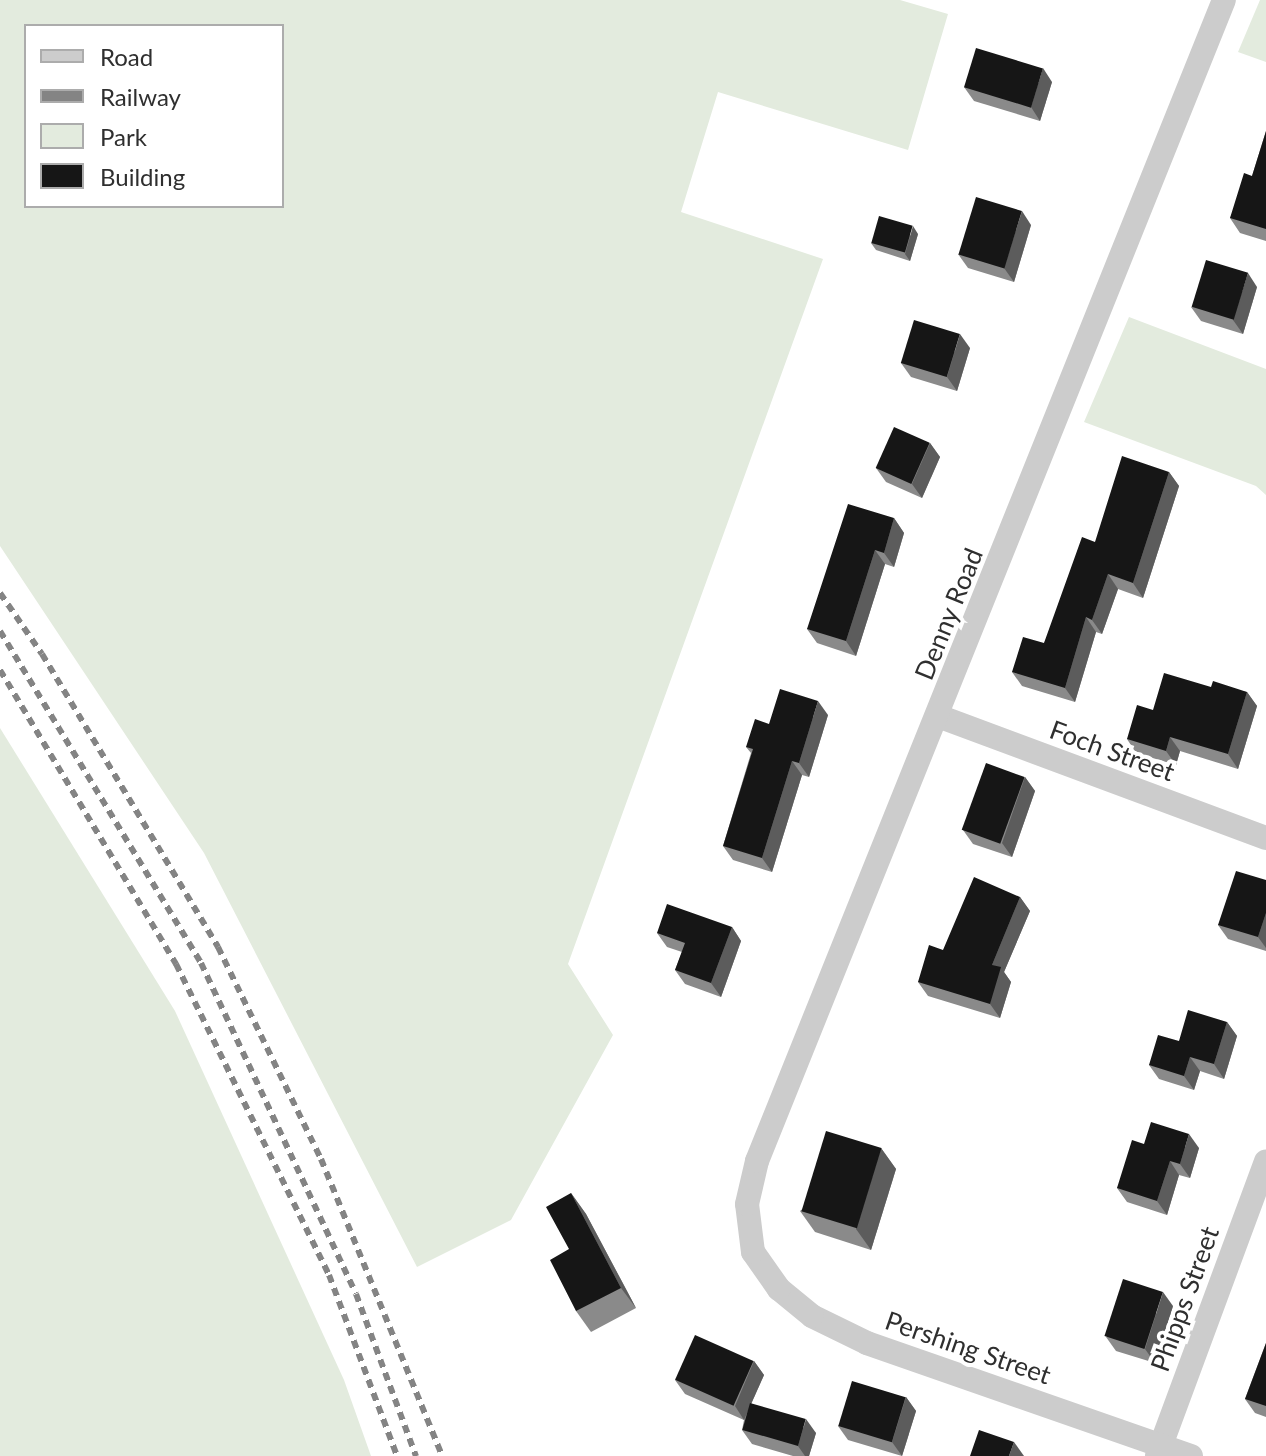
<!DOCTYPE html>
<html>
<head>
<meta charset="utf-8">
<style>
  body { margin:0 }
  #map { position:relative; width:1266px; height:1456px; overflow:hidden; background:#fff; font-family:Lato,sans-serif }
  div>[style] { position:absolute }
  .green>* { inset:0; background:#e3ebde }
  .minor>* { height:24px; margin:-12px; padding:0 12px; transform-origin:12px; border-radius:12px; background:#ccc }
  .rail>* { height:6px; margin-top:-3px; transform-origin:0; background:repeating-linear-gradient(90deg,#848484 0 8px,transparent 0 14px) }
  .wall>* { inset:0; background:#8a8a8a }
  .shaded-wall>* { inset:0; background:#5c5c5c }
  .building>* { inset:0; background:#161616; transform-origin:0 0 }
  span { translate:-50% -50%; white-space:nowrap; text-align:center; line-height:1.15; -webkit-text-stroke:8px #fff; paint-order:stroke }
  .street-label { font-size:26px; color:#2f2f2f }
  .legend { position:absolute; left:24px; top:24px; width:260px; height:184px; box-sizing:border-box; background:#fff; border:2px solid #acacac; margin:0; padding:10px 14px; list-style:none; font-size:24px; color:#2f2f2f }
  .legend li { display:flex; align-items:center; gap:16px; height:40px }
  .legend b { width:40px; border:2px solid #acacac }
</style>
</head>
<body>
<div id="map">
  <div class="green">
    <i style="clip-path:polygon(evenodd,0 0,900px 0,948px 14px,908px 150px,718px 92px,681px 212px,823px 259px,568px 964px,613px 1035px,511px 1220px,417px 1267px,204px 853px,0 546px,0 0,26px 26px,282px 26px,282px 206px,26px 206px,26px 26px)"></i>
    <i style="clip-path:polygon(1260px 0,1266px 0,1266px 62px,1238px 52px)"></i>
    <i style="clip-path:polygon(1129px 317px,1266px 369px,1266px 495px,1256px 486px,1084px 422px)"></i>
    <i style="clip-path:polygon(0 728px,175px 1011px,344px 1380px,371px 1456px,0 1456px)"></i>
  </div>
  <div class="minor">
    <i style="left:938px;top:716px;width:350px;rotate:20.4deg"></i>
    <i style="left:1157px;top:1456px;width:314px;rotate:-69.7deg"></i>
    <i style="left:1191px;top:1456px;width:343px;rotate:-160.8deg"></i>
    <i style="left:867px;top:1343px;width:61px;rotate:-153.9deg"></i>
    <i style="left:812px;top:1316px;width:43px;rotate:-140.7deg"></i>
    <i style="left:779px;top:1289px;width:45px;rotate:-125.1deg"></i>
    <i style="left:753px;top:1252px;width:48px;rotate:-97.1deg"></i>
    <i style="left:747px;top:1204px;width:44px;rotate:-76.9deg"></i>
    <i style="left:757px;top:1161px;width:1251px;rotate:-68.09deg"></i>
  </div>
  <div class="rail">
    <i style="left:0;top:593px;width:74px;rotate:55.5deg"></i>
    <i style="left:42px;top:654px;width:342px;rotate:59deg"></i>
    <i style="left:218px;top:947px;width:236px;rotate:64.1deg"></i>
    <i style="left:321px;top:1159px;width:321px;rotate:67.8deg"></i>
    <i style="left:0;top:631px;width:388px;rotate:58.8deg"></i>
    <i style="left:201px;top:963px;width:365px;rotate:64.9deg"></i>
    <i style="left:356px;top:1294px;width:173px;rotate:69.7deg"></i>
    <i style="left:0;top:670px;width:343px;rotate:59.1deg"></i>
    <i style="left:176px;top:964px;width:347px;rotate:63.8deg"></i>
    <i style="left:329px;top:1275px;width:193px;rotate:69.4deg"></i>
  </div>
  <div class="wall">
    <i style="clip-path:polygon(1052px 82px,1040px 121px,974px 101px,964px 87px)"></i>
    <i style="clip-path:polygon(1266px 131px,1266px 241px,1240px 233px,1230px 218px,1252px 176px)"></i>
    <i style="clip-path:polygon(1031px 225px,1014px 282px,968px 268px,958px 254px)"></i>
    <i style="clip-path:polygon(918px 234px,910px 261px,876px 250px,871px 243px)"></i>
    <i style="clip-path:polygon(1257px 287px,1243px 334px,1201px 321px,1191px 307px)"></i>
    <i style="clip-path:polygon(970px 348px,957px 391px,911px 377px,901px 363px)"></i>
    <i style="clip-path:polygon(930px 443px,940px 457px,922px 498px,886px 482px,876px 468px)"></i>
    <i style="clip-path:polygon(1169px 472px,1179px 486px,1143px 598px,1118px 589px,1102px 634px,1096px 632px,1075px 702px,1022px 686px,1012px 672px,1044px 643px,1095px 542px)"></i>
    <i style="clip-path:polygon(894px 518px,904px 533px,894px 567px,885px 564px,856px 656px,817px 643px,807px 629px)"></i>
    <i style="clip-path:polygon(1211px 687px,1247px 692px,1257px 706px,1238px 769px,1180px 751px,1176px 765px,1136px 753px,1127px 739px,1153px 710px)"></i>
    <i style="clip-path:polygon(828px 715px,809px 777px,802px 775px,772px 872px,733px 860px,723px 846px,751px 753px,746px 747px,769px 724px)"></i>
    <i style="clip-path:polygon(1025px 777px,1035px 791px,1012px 857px,973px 844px,963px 830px)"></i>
    <i style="clip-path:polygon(1266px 880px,1266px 951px,1228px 939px,1218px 925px)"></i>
    <i style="clip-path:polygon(1020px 897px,1030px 911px,1004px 972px,1011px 982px,1000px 1018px,928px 996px,918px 982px,943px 950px)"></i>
    <i style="clip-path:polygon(732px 927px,741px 941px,721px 997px,685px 984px,675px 970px,682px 952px,667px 947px,657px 933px)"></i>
    <i style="clip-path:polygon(1227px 1022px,1237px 1036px,1224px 1079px,1200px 1071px,1194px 1090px,1159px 1079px,1149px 1065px,1179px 1041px)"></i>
    <i style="clip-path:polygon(1144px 1144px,1199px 1148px,1190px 1178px,1179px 1175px,1167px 1215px,1127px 1202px,1117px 1188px)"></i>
    <i style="clip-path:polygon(881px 1148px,896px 1169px,871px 1250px,815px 1232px,800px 1211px)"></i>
    <i style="clip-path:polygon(571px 1193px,586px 1214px,636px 1308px,591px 1332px,576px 1311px,569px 1249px)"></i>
    <i style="clip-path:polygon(1173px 1306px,1155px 1363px,1116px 1351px,1106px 1337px)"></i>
    <i style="clip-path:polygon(1266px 1343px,1266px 1417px,1255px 1413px,1245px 1399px)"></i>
    <i style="clip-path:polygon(754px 1361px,764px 1375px,751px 1404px,816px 1433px,809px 1456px,793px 1456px,752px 1444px,742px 1430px,744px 1420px,685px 1394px,675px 1380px)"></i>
    <i style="clip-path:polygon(906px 1397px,916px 1411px,902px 1456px,848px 1440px,838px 1426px)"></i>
  </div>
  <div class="shaded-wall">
    <i style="clip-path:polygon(1043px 68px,1052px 82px,1040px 121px,1031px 107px)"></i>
    <i style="clip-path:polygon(1022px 211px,1031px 225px,1014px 282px,1004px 268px)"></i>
    <i style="clip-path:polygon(913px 226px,918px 234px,910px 261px,905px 254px)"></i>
    <i style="clip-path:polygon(1248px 273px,1257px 287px,1243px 334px,1233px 320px)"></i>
    <i style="clip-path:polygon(960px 334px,970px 348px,957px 391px,947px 377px)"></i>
    <i style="clip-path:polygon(930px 443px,940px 457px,922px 498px,912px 484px)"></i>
    <i style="clip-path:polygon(1169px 472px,1179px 486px,1143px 598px,1133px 583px)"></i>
    <i style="clip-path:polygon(894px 518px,904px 533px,894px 567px,884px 553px)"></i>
    <i style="clip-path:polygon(875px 550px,885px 564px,856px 656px,846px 641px)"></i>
    <i style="clip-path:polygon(1108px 574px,1118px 589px,1102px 634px,1092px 620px)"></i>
    <i style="clip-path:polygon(1086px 617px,1096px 632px,1075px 702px,1065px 688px)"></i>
    <i style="clip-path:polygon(1247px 692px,1257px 706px,1238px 769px,1228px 754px)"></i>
    <i style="clip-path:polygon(818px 701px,828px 715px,809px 777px,799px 763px)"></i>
    <i style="clip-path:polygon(1170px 737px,1180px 751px,1176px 765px,1166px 751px)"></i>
    <i style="clip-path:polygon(792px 761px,802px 775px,772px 872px,762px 858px)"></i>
    <i style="clip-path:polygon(1025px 777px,1035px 791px,1012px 857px,1002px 843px)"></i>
    <i style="clip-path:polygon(1020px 897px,1030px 911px,1004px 972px,1011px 982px,1000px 1018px,990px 1004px,992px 965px)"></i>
    <i style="clip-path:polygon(1266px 913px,1266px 948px,1258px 937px)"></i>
    <i style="clip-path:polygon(732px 927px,741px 941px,721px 997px,711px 983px)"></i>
    <i style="clip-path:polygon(1227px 1022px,1237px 1036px,1224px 1079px,1214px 1064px)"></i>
    <i style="clip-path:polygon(1190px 1057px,1200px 1071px,1194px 1090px,1184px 1076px)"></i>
    <i style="clip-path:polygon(1189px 1134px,1199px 1148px,1190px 1178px,1180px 1164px)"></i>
    <i style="clip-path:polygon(881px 1148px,896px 1169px,871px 1250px,856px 1229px)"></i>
    <i style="clip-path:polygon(1170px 1161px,1179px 1175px,1167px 1215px,1157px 1201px)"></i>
    <i style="clip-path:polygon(571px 1193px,586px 1214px,636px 1308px,621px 1288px)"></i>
    <i style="clip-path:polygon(1163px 1292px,1173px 1306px,1155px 1363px,1145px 1349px)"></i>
    <i style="clip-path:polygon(754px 1361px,764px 1375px,744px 1420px,735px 1406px)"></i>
    <i style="clip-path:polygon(906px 1397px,916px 1411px,902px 1456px,892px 1442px)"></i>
    <i style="clip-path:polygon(806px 1419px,816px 1433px,809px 1456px,805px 1456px,798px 1446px)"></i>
    <i style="clip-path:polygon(1014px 1442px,1024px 1456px,1009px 1456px)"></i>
  </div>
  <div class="building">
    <i style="left:976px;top:48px;width:70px;height:41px;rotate:17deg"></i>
    <i style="clip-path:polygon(1266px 131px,1266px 229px,1230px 218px,1244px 173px,1252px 176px)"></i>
    <i style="left:976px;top:197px;width:48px;height:60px;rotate:17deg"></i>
    <i style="left:879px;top:216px;width:35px;height:28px;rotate:16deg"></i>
    <i style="left:1206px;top:260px;width:44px;height:49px;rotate:17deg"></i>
    <i style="left:914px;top:320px;width:48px;height:45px;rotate:17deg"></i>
    <i style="left:894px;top:427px;width:39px;height:45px;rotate:24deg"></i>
    <i style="clip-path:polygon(1122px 456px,1169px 472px,1133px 583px,1108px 574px,1092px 620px,1086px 617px,1065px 688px,1012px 672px,1023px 637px,1044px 643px,1082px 537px,1095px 542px)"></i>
    <i style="clip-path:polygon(848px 504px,894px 518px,884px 553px,875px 550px,846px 641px,807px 629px)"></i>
    <i style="clip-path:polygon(1164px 673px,1211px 687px,1213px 681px,1247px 692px,1228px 754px,1170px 737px,1166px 751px,1127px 739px,1137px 705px,1153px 710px)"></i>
    <i style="clip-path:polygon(780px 689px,818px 701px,799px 763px,792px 761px,762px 858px,723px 846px,753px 749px,746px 747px,755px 719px,769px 724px)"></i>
    <i style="left:986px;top:763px;width:41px;height:71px;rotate:20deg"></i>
    <i style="clip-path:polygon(1236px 871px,1266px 880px,1266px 913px,1258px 937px,1218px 925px)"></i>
    <i style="clip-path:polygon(974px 877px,1020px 897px,992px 965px,1001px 967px,990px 1004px,918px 982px,929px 945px,943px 950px)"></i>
    <i style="clip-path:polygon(667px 904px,732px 927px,711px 983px,675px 970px,685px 943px,657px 933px)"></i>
    <i style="clip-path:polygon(1188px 1010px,1227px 1022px,1214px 1064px,1190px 1057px,1184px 1076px,1149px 1065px,1158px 1035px,1179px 1041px)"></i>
    <i style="clip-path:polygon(1151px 1122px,1189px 1134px,1180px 1164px,1170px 1161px,1157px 1201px,1117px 1188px,1132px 1140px,1144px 1144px)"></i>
    <i style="left:826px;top:1131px;width:58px;height:84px;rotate:17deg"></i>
    <i style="clip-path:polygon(571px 1193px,621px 1288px,576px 1311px,550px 1260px,569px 1249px,546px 1207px)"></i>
    <i style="left:1123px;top:1279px;width:42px;height:60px;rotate:18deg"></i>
    <i style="left:695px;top:1335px;width:64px;height:49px;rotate:24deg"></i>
    <i style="clip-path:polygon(1266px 1343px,1266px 1406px,1245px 1399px)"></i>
    <i style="left:852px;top:1381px;width:56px;height:47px;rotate:17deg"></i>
    <i style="left:750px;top:1403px;width:58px;height:28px;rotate:16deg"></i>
    <i style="clip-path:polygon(979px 1430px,1014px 1442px,1009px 1456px,970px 1456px)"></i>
  </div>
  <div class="street-label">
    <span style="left:949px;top:614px;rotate:-68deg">Denny Road</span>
    <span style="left:1112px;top:751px;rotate:20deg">Foch Street</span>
    <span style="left:1185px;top:1299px;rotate:-70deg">Phipps Street</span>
    <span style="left:968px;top:1348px;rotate:19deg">Pershing Street</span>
  </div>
  <ul class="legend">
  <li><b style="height:10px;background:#ccc"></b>Road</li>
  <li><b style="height:10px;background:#848484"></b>Railway</li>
  <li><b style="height:22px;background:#e3ebde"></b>Park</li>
  <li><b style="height:22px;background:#161616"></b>Building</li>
  </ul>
</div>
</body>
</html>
